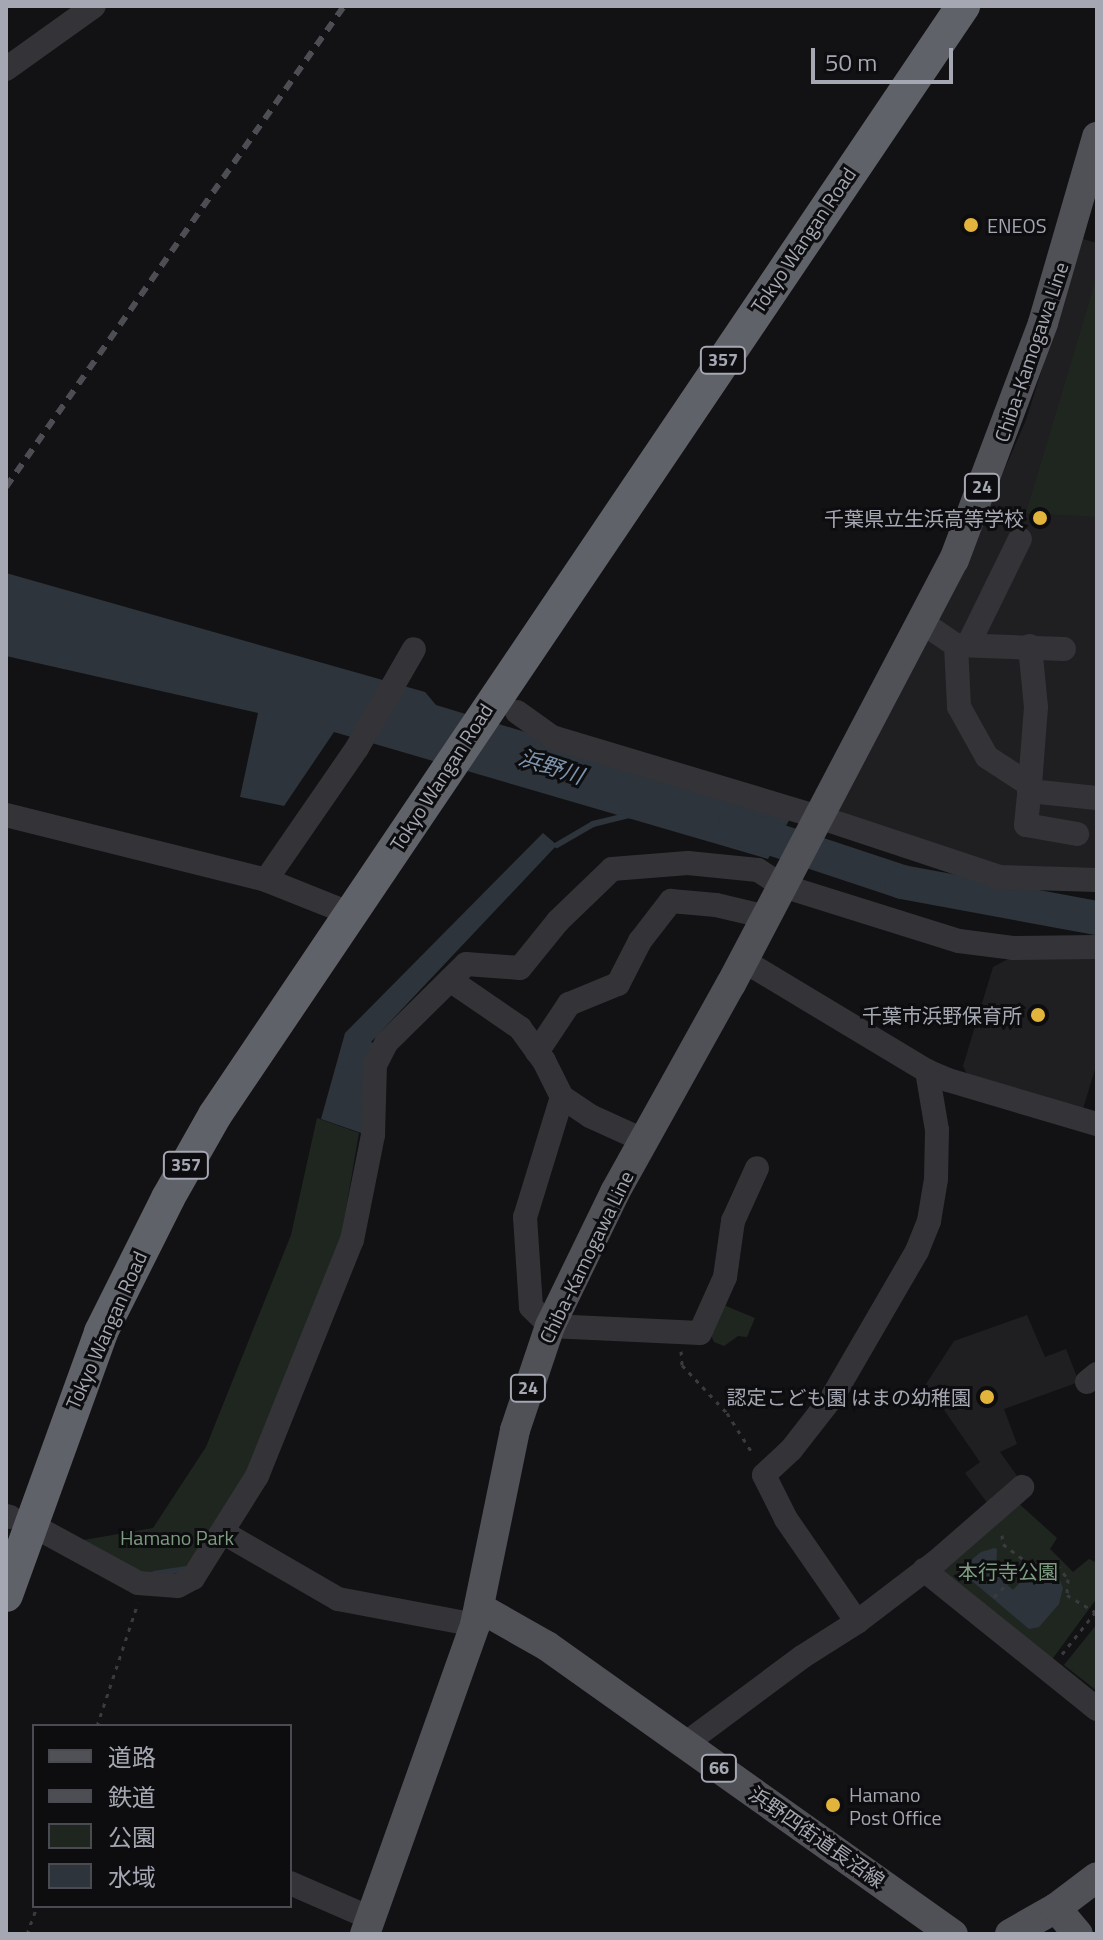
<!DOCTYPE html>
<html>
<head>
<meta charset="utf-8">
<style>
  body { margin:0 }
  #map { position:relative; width:1103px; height:1940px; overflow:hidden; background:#121214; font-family:"Titillium Web","Noto Sans JP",sans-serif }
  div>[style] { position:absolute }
  .built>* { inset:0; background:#1f1e21 }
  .green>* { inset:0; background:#1f2620 }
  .water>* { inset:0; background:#2d343b }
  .stream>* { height:6px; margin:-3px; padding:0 3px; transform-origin:3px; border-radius:3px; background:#2d343b }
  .river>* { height:34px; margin:-17px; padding:0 17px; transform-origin:17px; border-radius:17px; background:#2d343b }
  .path>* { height:3px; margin-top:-1.5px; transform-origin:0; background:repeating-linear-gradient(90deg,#3a3b3f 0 4px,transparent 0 10px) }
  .minor>* { height:24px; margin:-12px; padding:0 12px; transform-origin:12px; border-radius:12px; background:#343438 }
  .major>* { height:30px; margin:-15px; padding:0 15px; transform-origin:15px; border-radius:15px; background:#505157 }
  .highway>* { height:34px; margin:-17px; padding:0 17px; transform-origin:17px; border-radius:17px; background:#606269 }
  .rail>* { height:6px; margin-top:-3px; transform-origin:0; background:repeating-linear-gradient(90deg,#4d4e53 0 10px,transparent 0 18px) }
  .dots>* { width:22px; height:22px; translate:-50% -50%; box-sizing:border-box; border:4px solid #0d0d0f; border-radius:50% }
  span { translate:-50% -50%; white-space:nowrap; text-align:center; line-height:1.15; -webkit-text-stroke:6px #0d0d0f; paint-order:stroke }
  .shield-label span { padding:2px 6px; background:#0d0d0f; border:2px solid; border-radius:6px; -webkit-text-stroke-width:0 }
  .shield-label { font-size:18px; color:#a5a8b3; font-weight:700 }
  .poi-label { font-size:20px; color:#a5a8b3 }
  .left { translate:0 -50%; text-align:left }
  .right { translate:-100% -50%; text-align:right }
  .street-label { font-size:20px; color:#a5a8b3 }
  .park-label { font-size:20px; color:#7d9d81 }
  .water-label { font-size:22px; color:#7e94ac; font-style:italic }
  .frame { position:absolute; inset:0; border:8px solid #a5a8b3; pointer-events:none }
  .legend { position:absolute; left:32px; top:1724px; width:260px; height:184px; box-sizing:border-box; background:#0d0d0f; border:2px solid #4a4b51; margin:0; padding:10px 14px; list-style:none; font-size:24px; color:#a5a8b3 }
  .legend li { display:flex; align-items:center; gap:16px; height:40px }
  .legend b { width:40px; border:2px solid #4a4b51 }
  .scale { position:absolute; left:811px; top:48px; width:142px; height:36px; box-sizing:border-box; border:4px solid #a5a8b3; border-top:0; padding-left:10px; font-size:24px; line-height:28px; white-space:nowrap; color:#a5a8b3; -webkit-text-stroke:6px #0d0d0f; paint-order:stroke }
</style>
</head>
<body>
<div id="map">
  <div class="built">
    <i style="clip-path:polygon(1083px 239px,1097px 243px,1097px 871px,1052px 874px,973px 861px,837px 810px,941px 615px,1026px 420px)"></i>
    <i style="clip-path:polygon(1008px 959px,1097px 959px,1097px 1063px,1082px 1112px,969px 1078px,963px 1066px,993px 967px)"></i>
    <i style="clip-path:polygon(1027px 1315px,1045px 1357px,1066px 1349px,1079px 1382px,1004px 1409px,1017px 1444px,1000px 1452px,1020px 1480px,988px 1504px,965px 1473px,980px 1462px,926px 1384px,954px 1341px)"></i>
  </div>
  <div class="green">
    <i style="clip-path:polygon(1097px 276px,1097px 517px,1026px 513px,1071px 363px)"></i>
    <i style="clip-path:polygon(317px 1118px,359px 1133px,341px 1238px,246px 1472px,188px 1567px,136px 1574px,78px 1541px,153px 1528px,206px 1447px,291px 1235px)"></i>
    <i style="clip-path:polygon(721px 1304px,755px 1318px,747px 1337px,738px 1336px,724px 1346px,714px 1342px,709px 1331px)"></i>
    <i style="clip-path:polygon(1016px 1501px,1057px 1538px,1050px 1549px,1073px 1572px,1089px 1559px,1097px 1563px,1097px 1598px,1048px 1665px,932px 1571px)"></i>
    <i style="clip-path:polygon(1097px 1624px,1097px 1691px,1064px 1665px)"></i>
  </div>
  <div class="water">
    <i style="clip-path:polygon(6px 573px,425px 692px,436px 705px,793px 813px,768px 859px,334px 732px,284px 806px,240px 797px,258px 713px,6px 656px)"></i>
    <i style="clip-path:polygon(543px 833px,557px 845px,371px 1042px,376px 1044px,364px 1134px,321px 1119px,345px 1033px)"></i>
    <i style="clip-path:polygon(994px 1548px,997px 1549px,996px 1574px,1013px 1590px,1032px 1569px,1055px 1569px,1063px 1588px,1059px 1604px,1039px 1627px,1029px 1629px,959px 1570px,981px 1552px)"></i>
  </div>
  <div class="stream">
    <i style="left:557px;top:845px;width:42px;rotate:-30.3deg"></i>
    <i style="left:593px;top:824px;width:37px;rotate:-14deg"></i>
    <i style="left:154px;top:1574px;width:36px;rotate:-9deg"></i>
  </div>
  <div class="river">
    <i style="left:734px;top:826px;width:177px;rotate:18.4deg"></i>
    <i style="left:902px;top:882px;width:198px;rotate:10.5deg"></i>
  </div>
  <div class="path">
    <i style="left:681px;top:1351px;width:14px;rotate:86deg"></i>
    <i style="left:682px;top:1365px;width:66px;rotate:46.8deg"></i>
    <i style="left:727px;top:1413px;width:49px;rotate:57.6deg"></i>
    <i style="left:1002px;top:1535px;width:9px;rotate:84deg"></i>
    <i style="left:1003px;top:1544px;width:31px;rotate:37deg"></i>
    <i style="left:1028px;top:1563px;width:29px;rotate:4deg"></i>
    <i style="left:1057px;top:1565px;width:18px;rotate:52deg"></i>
    <i style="left:1068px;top:1579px;width:16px;rotate:94deg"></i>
    <i style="left:1067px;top:1595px;width:33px;rotate:31deg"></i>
    <i style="left:994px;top:1597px;width:48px;rotate:-45deg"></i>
    <i style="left:1062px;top:1654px;width:56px;rotate:-51.5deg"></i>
    <i style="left:97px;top:1726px;width:130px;rotate:-71.6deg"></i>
    <i style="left:27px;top:1934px;width:30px;rotate:-70deg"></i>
  </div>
  <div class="minor">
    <i style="left:6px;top:69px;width:108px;rotate:-35.6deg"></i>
    <i style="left:923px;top:623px;width:40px;rotate:34deg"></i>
    <i style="left:956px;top:645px;width:108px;rotate:2.1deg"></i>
    <i style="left:956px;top:645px;width:62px;rotate:87.2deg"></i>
    <i style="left:959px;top:707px;width:57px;rotate:60.8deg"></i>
    <i style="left:987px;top:757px;width:51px;rotate:33.1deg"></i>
    <i style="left:1030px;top:785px;width:40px;rotate:95.7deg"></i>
    <i style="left:1026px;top:825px;width:52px;rotate:10deg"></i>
    <i style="left:968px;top:645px;width:118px;rotate:-63.9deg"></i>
    <i style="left:1030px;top:646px;width:61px;rotate:84.4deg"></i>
    <i style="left:1036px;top:707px;width:78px;rotate:94.4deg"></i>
    <i style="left:517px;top:712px;width:43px;rotate:35.5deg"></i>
    <i style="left:552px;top:737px;width:279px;rotate:16.7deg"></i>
    <i style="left:819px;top:817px;width:190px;rotate:18.4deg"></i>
    <i style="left:999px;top:877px;width:98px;rotate:1.8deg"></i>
    <i style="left:1029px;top:791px;width:68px;rotate:5.9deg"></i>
    <i style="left:6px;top:815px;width:268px;rotate:14deg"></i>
    <i style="left:266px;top:880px;width:92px;rotate:21.8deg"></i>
    <i style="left:266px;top:880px;width:160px;rotate:-55.4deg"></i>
    <i style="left:357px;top:748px;width:114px;rotate:-60.1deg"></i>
    <i style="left:744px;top:961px;width:214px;rotate:31deg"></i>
    <i style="left:927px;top:1071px;width:23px;rotate:23deg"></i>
    <i style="left:948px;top:1080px;width:155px;rotate:16.5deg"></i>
    <i style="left:450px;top:980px;width:85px;rotate:34.4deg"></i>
    <i style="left:520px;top:1028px;width:41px;rotate:54deg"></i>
    <i style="left:544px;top:1061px;width:40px;rotate:63.4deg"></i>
    <i style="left:562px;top:1097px;width:34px;rotate:34deg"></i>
    <i style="left:590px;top:1116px;width:58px;rotate:24.4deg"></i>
    <i style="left:537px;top:1052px;width:58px;rotate:-56.3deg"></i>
    <i style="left:569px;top:1004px;width:53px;rotate:-22.2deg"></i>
    <i style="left:618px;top:984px;width:48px;rotate:-62.9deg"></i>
    <i style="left:640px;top:941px;width:51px;rotate:-52.2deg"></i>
    <i style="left:671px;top:901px;width:45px;rotate:5.1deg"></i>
    <i style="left:716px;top:905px;width:52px;rotate:13.2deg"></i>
    <i style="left:562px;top:1097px;width:126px;rotate:107.1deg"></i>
    <i style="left:525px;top:1217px;width:90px;rotate:86.2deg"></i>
    <i style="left:531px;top:1307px;width:27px;rotate:45deg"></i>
    <i style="left:550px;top:1326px;width:150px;rotate:2.7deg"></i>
    <i style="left:700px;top:1333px;width:61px;rotate:-65.9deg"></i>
    <i style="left:725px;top:1277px;width:57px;rotate:-81.9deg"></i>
    <i style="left:733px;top:1221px;width:58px;rotate:-65.6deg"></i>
    <i style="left:1087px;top:1382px;width:13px;rotate:-39deg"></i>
    <i style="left:6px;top:1516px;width:4px;rotate:14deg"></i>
    <i style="left:30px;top:1524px;width:123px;rotate:28.6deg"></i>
    <i style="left:138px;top:1583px;width:40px;rotate:4.3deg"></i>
    <i style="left:178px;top:1586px;width:17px;rotate:-28deg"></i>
    <i style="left:193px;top:1578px;width:120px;rotate:-57.9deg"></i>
    <i style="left:257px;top:1476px;width:254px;rotate:-68.1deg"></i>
    <i style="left:352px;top:1240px;width:107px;rotate:-78.7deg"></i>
    <i style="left:373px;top:1135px;width:70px;rotate:-88.4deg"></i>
    <i style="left:375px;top:1065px;width:25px;rotate:-63deg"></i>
    <i style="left:386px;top:1043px;width:112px;rotate:-44.6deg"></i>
    <i style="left:466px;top:964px;width:54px;rotate:4.2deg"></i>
    <i style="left:520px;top:968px;width:60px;rotate:-51deg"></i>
    <i style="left:558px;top:921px;width:75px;rotate:-43.9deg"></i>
    <i style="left:612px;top:869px;width:76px;rotate:-4.5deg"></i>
    <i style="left:688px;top:863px;width:70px;rotate:5.7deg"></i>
    <i style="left:758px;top:870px;width:30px;rotate:33deg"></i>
    <i style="left:783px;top:886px;width:184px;rotate:17.4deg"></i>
    <i style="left:959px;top:941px;width:54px;rotate:7.4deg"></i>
    <i style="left:1013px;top:948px;width:84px;rotate:-0.7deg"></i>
    <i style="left:224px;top:1533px;width:132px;rotate:30.1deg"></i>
    <i style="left:338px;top:1599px;width:139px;rotate:10.7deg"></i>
    <i style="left:924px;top:1570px;width:222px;rotate:38.8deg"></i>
    <i style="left:857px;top:1622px;width:125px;rotate:-124.6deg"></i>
    <i style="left:786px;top:1519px;width:49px;rotate:-116.6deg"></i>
    <i style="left:764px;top:1475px;width:37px;rotate:-43deg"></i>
    <i style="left:791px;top:1450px;width:68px;rotate:-52.1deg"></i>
    <i style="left:833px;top:1396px;width:168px;rotate:-59.9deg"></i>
    <i style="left:917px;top:1251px;width:32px;rotate:-68deg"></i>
    <i style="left:929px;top:1221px;width:43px;rotate:-80.5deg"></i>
    <i style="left:936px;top:1179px;width:49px;rotate:-88.8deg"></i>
    <i style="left:937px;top:1130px;width:60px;rotate:-99.6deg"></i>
    <i style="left:685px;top:1744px;width:146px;rotate:-36.6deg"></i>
    <i style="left:802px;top:1657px;width:65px;rotate:-32.5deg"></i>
    <i style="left:857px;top:1622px;width:101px;rotate:-37.3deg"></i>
    <i style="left:937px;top:1561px;width:113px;rotate:-41deg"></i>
    <i style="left:290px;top:1883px;width:87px;rotate:23.6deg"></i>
  </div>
  <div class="major">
    <i style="left:480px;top:1608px;width:77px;rotate:29.6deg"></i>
    <i style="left:547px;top:1646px;width:498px;rotate:35.4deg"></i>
    <i style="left:1056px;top:1908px;width:34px;rotate:50deg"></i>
    <i style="left:365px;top:1934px;width:328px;rotate:-70.4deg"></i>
    <i style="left:475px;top:1625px;width:199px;rotate:-78.4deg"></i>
    <i style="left:515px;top:1430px;width:110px;rotate:-71.4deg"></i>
    <i style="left:550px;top:1326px;width:149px;rotate:-64.1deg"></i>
    <i style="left:615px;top:1192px;width:238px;rotate:-60.9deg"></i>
    <i style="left:731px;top:984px;width:479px;rotate:-62.3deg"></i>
    <i style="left:954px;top:560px;width:253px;rotate:-69.4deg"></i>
    <i style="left:1043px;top:323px;width:194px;rotate:-73.8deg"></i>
    <i style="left:1010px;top:1934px;width:53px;rotate:-29.5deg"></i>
    <i style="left:1056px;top:1908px;width:51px;rotate:-37.1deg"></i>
  </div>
  <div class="highway">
    <i style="left:6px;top:1595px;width:280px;rotate:-70.1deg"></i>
    <i style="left:101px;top:1332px;width:150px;rotate:-63.4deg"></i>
    <i style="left:168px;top:1198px;width:95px;rotate:-60.5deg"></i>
    <i style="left:215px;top:1115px;width:1338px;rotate:-56deg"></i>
  </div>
  <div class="rail">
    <i style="left:6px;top:487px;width:588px;rotate:-54.9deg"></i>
  </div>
  <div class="dots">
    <i style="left:971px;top:225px;background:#e2b43c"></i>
    <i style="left:1040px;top:518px;background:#e2b43c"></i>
    <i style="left:1038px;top:1015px;background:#e2b43c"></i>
    <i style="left:987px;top:1397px;background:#e2b43c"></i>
    <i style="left:833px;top:1805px;background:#e2b43c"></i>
  </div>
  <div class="shield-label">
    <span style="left:723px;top:360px">357</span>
    <span style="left:982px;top:487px">24</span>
    <span style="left:186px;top:1165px">357</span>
    <span style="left:528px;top:1388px">24</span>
    <span style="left:719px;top:1768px">66</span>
  </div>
  <div class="poi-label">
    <span class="left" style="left:987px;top:225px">ENEOS</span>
    <span class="right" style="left:1024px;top:518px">千葉県立生浜高等学校</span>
    <span class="right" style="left:1022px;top:1015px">千葉市浜野保育所</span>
    <span class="right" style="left:971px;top:1397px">認定こども園 はまの幼稚園</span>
    <span class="left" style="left:849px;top:1806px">Hamano<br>Post Office</span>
  </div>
  <div class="street-label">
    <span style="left:803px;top:240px;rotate:-56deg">Tokyo Wangan Road</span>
    <span style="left:1031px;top:352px;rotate:-71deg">Chiba-Kamogawa Line</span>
    <span style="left:441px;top:777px;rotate:-57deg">Tokyo Wangan Road</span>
    <span style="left:586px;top:1257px;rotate:-64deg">Chiba-Kamogawa Line</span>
    <span style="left:106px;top:1330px;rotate:-66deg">Tokyo Wangan Road</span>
    <span style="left:817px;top:1837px;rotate:35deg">浜野四街道長沼線</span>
  </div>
  <div class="park-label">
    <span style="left:177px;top:1537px">Hamano Park</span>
    <span style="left:1008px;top:1571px">本行寺公園</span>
  </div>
  <div class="water-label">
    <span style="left:551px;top:767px;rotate:18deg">浜野川</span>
  </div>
  <div class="frame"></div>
  <ul class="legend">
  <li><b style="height:10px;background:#505157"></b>道路</li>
  <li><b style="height:10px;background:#4d4e53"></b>鉄道</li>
  <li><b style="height:22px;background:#1f2620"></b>公園</li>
  <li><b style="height:22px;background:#2d343b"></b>水域</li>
  </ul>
  <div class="scale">50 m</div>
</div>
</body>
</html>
